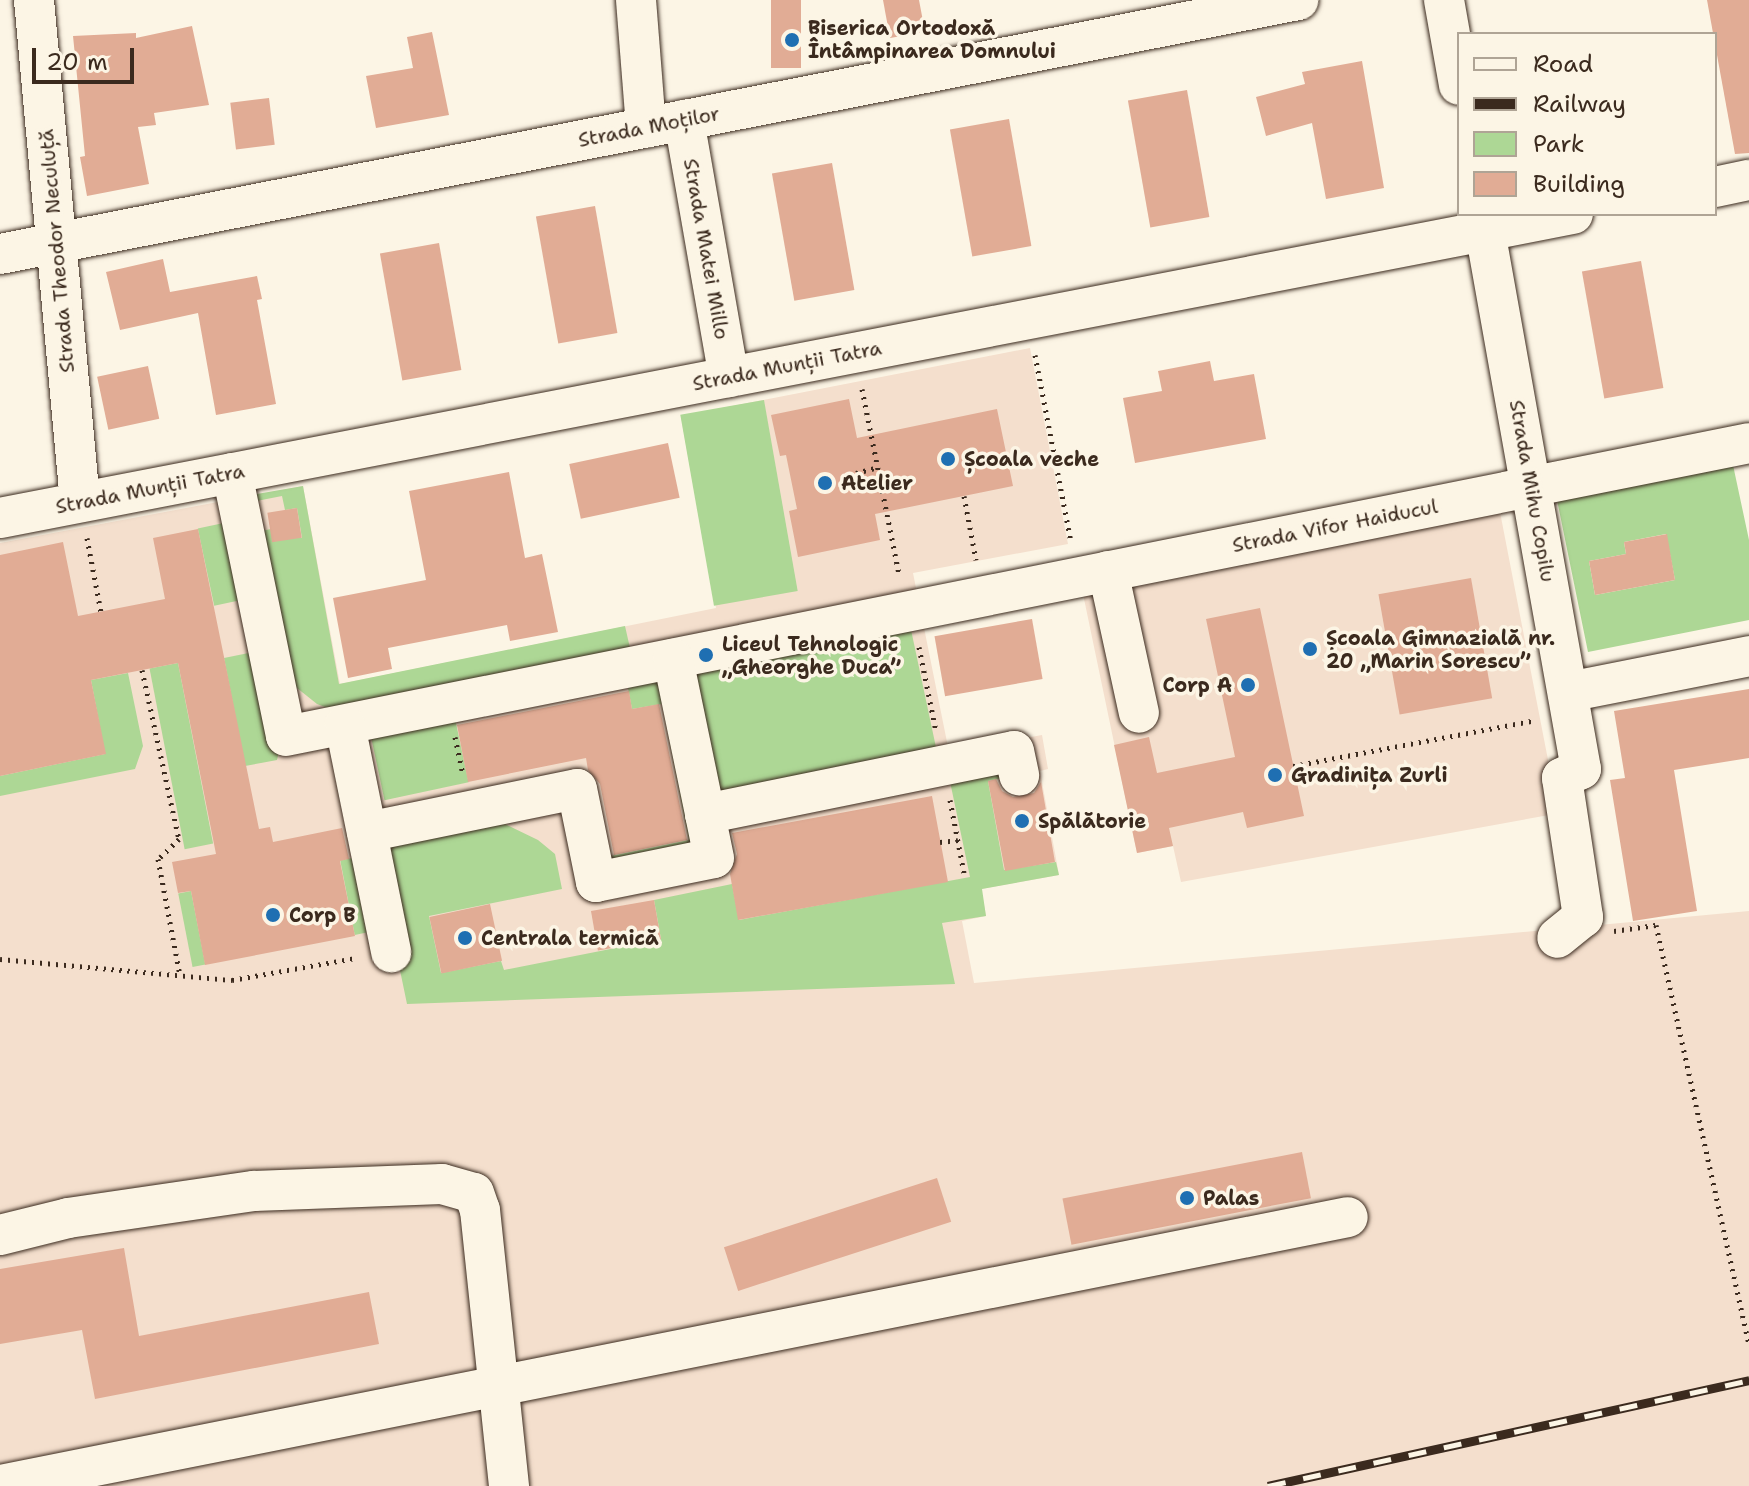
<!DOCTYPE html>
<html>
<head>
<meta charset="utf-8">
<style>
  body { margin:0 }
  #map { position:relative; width:1749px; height:1486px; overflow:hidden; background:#fcf5e5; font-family:"Shantell Sans",sans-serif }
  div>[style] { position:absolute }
  .built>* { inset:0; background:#f4dfcd }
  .green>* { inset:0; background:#add795; transform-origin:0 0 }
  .building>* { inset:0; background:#e1ac95; transform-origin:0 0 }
  .path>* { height:5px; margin-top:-2.5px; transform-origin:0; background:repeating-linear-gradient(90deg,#3b2a1e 0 2px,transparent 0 8px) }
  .roads { filter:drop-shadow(0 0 2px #3b2a1e) drop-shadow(0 0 2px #3b2a1e) }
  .minor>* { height:40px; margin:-20px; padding:0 20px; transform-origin:20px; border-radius:20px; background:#fcf5e5 }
  .rail>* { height:9px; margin-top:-4.5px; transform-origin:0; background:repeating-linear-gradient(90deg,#fcf5e5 0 18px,#3b2a1e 0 36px); box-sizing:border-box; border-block:2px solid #3b2a1e }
  .dots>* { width:22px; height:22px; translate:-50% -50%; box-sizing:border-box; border:4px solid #fcf5e5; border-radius:50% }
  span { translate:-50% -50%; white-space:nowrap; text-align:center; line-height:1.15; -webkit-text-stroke:7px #fcf5e5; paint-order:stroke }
  .poi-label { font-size:20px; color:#3b2a1e; font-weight:700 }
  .left { translate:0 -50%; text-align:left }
  .right { translate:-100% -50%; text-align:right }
  .street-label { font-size:20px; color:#3b2a1e }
  .legend { position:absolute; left:1457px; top:32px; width:260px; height:184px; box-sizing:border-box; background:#fcf5e5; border:2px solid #afa495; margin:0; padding:10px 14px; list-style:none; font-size:24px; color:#3b2a1e }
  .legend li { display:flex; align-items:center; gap:16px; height:40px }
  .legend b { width:40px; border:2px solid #afa495 }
  .scale { position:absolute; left:32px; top:48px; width:102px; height:36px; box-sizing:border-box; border:4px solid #3b2a1e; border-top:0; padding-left:10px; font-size:24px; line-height:28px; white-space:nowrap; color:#3b2a1e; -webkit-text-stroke:6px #fcf5e5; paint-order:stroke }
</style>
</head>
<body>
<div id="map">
  <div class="built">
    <i style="clip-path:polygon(1030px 348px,1068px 544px,913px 573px,949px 752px,1042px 735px,1048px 769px,1040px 771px,1059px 875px,981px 889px,986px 916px,962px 921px,974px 983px,1749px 911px,1749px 1486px,0 1486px,0 543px,303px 486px,340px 684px,716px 608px,681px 416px)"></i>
    <i style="clip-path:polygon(1500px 512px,1549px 765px,1549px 815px,1181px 882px,1173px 846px,1137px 853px,1083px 594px)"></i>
  </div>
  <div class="green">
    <i style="left:764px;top:400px;width:194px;height:85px;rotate:80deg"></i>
    <i style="clip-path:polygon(evenodd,1733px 465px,1749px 540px,1749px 620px,1588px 652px,1557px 500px,1733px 465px,1666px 534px,1675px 580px,1595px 595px,1589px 561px,1626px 554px,1624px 542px,1666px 534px)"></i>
    <i style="clip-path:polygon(303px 486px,339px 684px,625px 626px,630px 648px,328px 708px,317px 704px,292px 684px,256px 532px,271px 529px,302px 538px,297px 508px,285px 510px,282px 496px,247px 503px,245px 496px)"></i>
    <i style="left:233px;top:521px;width:79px;height:36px;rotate:78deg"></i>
    <i style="left:910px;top:625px;width:129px;height:229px;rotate:78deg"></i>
    <i style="clip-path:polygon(259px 651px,279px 751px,277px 760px,245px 766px,224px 658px)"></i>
    <i style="left:178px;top:663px;width:184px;height:29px;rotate:79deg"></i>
    <i style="clip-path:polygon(128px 673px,143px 746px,135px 769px,0 796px,0 776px,105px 754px,91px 680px)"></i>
    <i style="clip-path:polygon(667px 675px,704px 855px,609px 874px,606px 857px,689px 840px,662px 704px,632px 709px,627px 683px)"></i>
    <i style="left:453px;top:709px;width:75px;height:86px;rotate:78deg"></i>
    <i style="clip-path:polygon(1004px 761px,1008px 777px,988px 781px,1004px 870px,1056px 862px,1059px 875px,982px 889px,986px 916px,942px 923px,955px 984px,407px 1004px,373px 840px,505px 824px,538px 840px,555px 854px,562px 889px,429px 916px,441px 973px,501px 961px,504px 970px,661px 939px,654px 900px,732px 884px,739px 920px,970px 877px,948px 772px)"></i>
    <i style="left:352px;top:858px;width:76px;height:12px;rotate:79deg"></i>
    <i style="left:191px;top:891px;width:75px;height:13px;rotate:79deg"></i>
  </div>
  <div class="building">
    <i style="left:771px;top:0;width:30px;height:68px"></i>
    <i style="clip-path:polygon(883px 0,919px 0,925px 32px,890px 38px)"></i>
    <i style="clip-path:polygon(1707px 0,1749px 0,1749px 153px,1735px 154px)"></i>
    <i style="clip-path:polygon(192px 26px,209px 105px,154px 113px,156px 125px,138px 127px,149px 184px,87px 196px,80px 157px,85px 156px,73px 36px,136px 33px,136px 38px)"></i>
    <i style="clip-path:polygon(432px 32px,449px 115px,376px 128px,366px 76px,413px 68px,407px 37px)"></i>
    <i style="clip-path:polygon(1362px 61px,1384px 188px,1326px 199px,1312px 123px,1266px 136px,1256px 97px,1305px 84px,1302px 72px)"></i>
    <i style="left:1187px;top:90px;width:129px;height:60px;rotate:80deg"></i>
    <i style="left:269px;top:98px;width:47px;height:39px;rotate:83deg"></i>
    <i style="left:1009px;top:119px;width:129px;height:60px;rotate:80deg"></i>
    <i style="left:832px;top:163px;width:129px;height:61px;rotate:80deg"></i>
    <i style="left:595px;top:206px;width:129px;height:60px;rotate:80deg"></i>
    <i style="left:439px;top:243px;width:129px;height:60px;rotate:80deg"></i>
    <i style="clip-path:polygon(163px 259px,170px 292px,257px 276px,262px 299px,257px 300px,276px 404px,216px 415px,198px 313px,120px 330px,106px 272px)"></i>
    <i style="left:1641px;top:261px;width:129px;height:60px;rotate:80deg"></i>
    <i style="clip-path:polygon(1210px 361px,1214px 381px,1254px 374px,1266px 439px,1135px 463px,1123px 398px,1162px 391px,1158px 371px)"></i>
    <i style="left:148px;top:366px;width:54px;height:52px;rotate:78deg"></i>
    <i style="clip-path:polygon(849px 399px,857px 438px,997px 409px,1013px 486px,875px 514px,880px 540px,798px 557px,789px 511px,797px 509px,786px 455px,780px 456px,771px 415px)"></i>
    <i style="left:668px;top:443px;width:56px;height:101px;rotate:78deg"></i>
    <i style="clip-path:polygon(509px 472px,525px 558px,542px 554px,558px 632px,510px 641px,507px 625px,388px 648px,392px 669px,348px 678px,333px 598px,426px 580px,409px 491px)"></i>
    <i style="left:297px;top:508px;width:30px;height:30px;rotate:81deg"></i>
    <i style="clip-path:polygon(198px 529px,259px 829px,270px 827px,273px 842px,342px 828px,349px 859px,340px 861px,355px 936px,205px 965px,191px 891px,178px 893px,172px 862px,216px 854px,178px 663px,91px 680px,106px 754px,0 776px,0 555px,63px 542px,78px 616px,165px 599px,153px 538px)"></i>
    <i style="clip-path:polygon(1667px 534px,1675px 580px,1595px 595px,1589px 561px,1626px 554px,1624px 542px)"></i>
    <i style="left:1471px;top:578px;width:122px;height:94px;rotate:80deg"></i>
    <i style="clip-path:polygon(1260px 608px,1304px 816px,1247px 828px,1243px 812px,1169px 828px,1173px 846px,1137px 853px,1114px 745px,1149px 737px,1157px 773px,1235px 757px,1206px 619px)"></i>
    <i style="left:1032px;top:619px;width:61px;height:99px;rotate:80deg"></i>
    <i style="clip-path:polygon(1749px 689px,1749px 758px,1674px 770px,1697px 911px,1633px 921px,1610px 780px,1625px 778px,1614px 711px)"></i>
    <i style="clip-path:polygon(629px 691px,632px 709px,659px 704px,687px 840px,614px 855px,600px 784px,588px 770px,586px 758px,468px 782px,457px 725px)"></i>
    <i style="clip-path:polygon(996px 779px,1002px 791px,1013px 797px,1034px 793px,1041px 782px,1055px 862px,1005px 871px,988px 781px)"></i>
    <i style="clip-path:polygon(932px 796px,948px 882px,738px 920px,730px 874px,737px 854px,732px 833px)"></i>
    <i style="left:654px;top:900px;width:40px;height:64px;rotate:80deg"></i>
    <i style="left:490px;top:904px;width:58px;height:62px;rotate:78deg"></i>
    <i style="left:1302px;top:1152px;width:47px;height:244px;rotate:79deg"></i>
    <i style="left:937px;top:1178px;width:46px;height:224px;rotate:72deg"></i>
    <i style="clip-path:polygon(124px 1248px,139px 1336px,369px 1292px,379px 1344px,95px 1399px,82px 1330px,0 1344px,0 1269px)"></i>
  </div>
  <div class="path">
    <i style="left:1035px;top:355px;width:190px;rotate:79.1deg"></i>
    <i style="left:862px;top:389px;width:190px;rotate:78.7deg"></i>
    <i style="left:856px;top:473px;width:23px;rotate:-15deg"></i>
    <i style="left:964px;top:496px;width:65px;rotate:79.4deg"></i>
    <i style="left:87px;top:538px;width:75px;rotate:79.3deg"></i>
    <i style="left:919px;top:647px;width:86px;rotate:78.6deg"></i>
    <i style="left:142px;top:670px;width:173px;rotate:77.7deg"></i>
    <i style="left:179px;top:839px;width:29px;rotate:136deg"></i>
    <i style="left:158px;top:859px;width:118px;rotate:79.3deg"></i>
    <i style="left:455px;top:737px;width:38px;rotate:78deg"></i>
    <i style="left:1293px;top:766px;width:247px;rotate:-10.7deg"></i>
    <i style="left:950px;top:800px;width:74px;rotate:79.1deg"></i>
    <i style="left:940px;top:842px;width:18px;rotate:-6deg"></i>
    <i style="left:1614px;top:931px;width:42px;rotate:-8.1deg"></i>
    <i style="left:1656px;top:925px;width:430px;rotate:77.5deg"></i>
    <i style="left:0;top:959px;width:233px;rotate:5.2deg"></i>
    <i style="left:232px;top:980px;width:126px;rotate:-10.1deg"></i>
  </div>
  <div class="roads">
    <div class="minor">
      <i style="left:34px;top:0;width:504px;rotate:84.76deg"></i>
      <i style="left:636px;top:0;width:128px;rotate:85.5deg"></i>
      <i style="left:1444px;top:0;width:86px;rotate:80deg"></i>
      <i style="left:684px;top:120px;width:261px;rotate:80.1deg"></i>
      <i style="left:1715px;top:187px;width:35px;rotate:-12deg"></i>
      <i style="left:1482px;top:214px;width:564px;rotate:79.89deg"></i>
      <i style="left:1581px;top:769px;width:21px;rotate:155deg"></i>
      <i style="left:1562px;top:778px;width:141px;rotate:81.4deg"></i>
      <i style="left:1583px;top:917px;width:33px;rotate:141deg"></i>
      <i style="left:0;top:254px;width:1323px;rotate:-11.07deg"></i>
      <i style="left:232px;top:473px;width:268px;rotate:78.4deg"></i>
      <i style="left:286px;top:736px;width:1492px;rotate:-11.32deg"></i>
      <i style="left:0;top:518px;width:1602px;rotate:-10.94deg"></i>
      <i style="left:1108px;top:571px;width:145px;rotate:77.7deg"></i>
      <i style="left:673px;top:659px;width:158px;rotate:78.3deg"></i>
      <i style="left:705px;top:814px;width:315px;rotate:-11.5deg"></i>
      <i style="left:1014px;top:751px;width:25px;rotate:78deg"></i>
      <i style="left:1568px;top:692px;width:185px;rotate:-11.2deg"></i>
      <i style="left:345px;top:725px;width:232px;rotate:78.5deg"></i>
      <i style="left:367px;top:832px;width:214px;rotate:-11.6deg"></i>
      <i style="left:577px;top:789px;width:95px;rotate:78.5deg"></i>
      <i style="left:596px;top:882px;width:120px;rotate:-11.5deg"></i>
      <i style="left:714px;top:858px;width:45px;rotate:-101.6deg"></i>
      <i style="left:0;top:1235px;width:70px;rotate:-14deg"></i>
      <i style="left:68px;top:1218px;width:188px;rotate:-8.3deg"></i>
      <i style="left:254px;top:1191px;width:188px;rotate:-2.1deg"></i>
      <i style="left:442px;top:1184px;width:33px;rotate:16deg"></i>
      <i style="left:474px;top:1193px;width:18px;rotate:71deg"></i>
      <i style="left:480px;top:1210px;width:278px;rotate:84deg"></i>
      <i style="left:0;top:1485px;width:1374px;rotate:-11.24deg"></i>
    </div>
  </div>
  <div class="rail">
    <i style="left:1268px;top:1486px;width:493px;rotate:-12.4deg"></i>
  </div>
  <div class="dots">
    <i style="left:792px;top:40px;background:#1f6fb2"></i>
    <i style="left:948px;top:459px;background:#1f6fb2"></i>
    <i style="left:825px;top:483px;background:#1f6fb2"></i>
    <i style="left:1310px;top:649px;background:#1f6fb2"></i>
    <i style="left:706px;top:655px;background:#1f6fb2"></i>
    <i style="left:1248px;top:685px;background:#1f6fb2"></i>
    <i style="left:1275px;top:775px;background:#1f6fb2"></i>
    <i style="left:1022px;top:821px;background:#1f6fb2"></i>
    <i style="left:273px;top:915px;background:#1f6fb2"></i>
    <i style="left:465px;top:938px;background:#1f6fb2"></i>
    <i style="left:1187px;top:1198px;background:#1f6fb2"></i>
  </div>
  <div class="poi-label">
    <span class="left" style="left:808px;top:40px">Biserica Ortodoxă<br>Întâmpinarea Domnului</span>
    <span class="left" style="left:964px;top:459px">Școala veche</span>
    <span class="left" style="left:841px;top:483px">Atelier</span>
    <span class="left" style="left:1326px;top:650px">Școala Gimnazială nr.<br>20 „Marin Sorescu”</span>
    <span class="left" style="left:722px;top:656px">Liceul Tehnologic<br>„Gheorghe Duca”</span>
    <span class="right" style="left:1232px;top:685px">Corp A</span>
    <span class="left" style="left:1291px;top:775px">Gradinița Zurli</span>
    <span class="left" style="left:1038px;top:821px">Spălătorie</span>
    <span class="left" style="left:289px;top:915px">Corp B</span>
    <span class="left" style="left:481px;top:938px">Centrala termică</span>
    <span class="left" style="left:1203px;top:1198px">Palas</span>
  </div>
  <div class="street-label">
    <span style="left:649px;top:127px;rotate:-11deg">Strada Moților</span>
    <span style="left:706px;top:249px;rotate:80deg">Strada Matei Millo</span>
    <span style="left:57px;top:251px;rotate:-95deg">Strada Theodor Neculuță</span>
    <span style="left:787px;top:366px;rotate:-11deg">Strada Munții Tatra</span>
    <span style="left:150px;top:489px;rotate:-11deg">Strada Munții Tatra</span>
    <span style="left:1532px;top:491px;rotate:80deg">Strada Mihu Copilu</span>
    <span style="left:1335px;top:526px;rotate:-11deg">Strada Vifor Haiducul</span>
  </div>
  <ul class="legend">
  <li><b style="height:10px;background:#fcf5e5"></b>Road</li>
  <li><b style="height:10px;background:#3b2a1e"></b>Railway</li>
  <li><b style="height:22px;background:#add795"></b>Park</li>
  <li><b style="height:22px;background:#e1ac95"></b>Building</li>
  </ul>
  <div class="scale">20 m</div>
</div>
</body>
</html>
